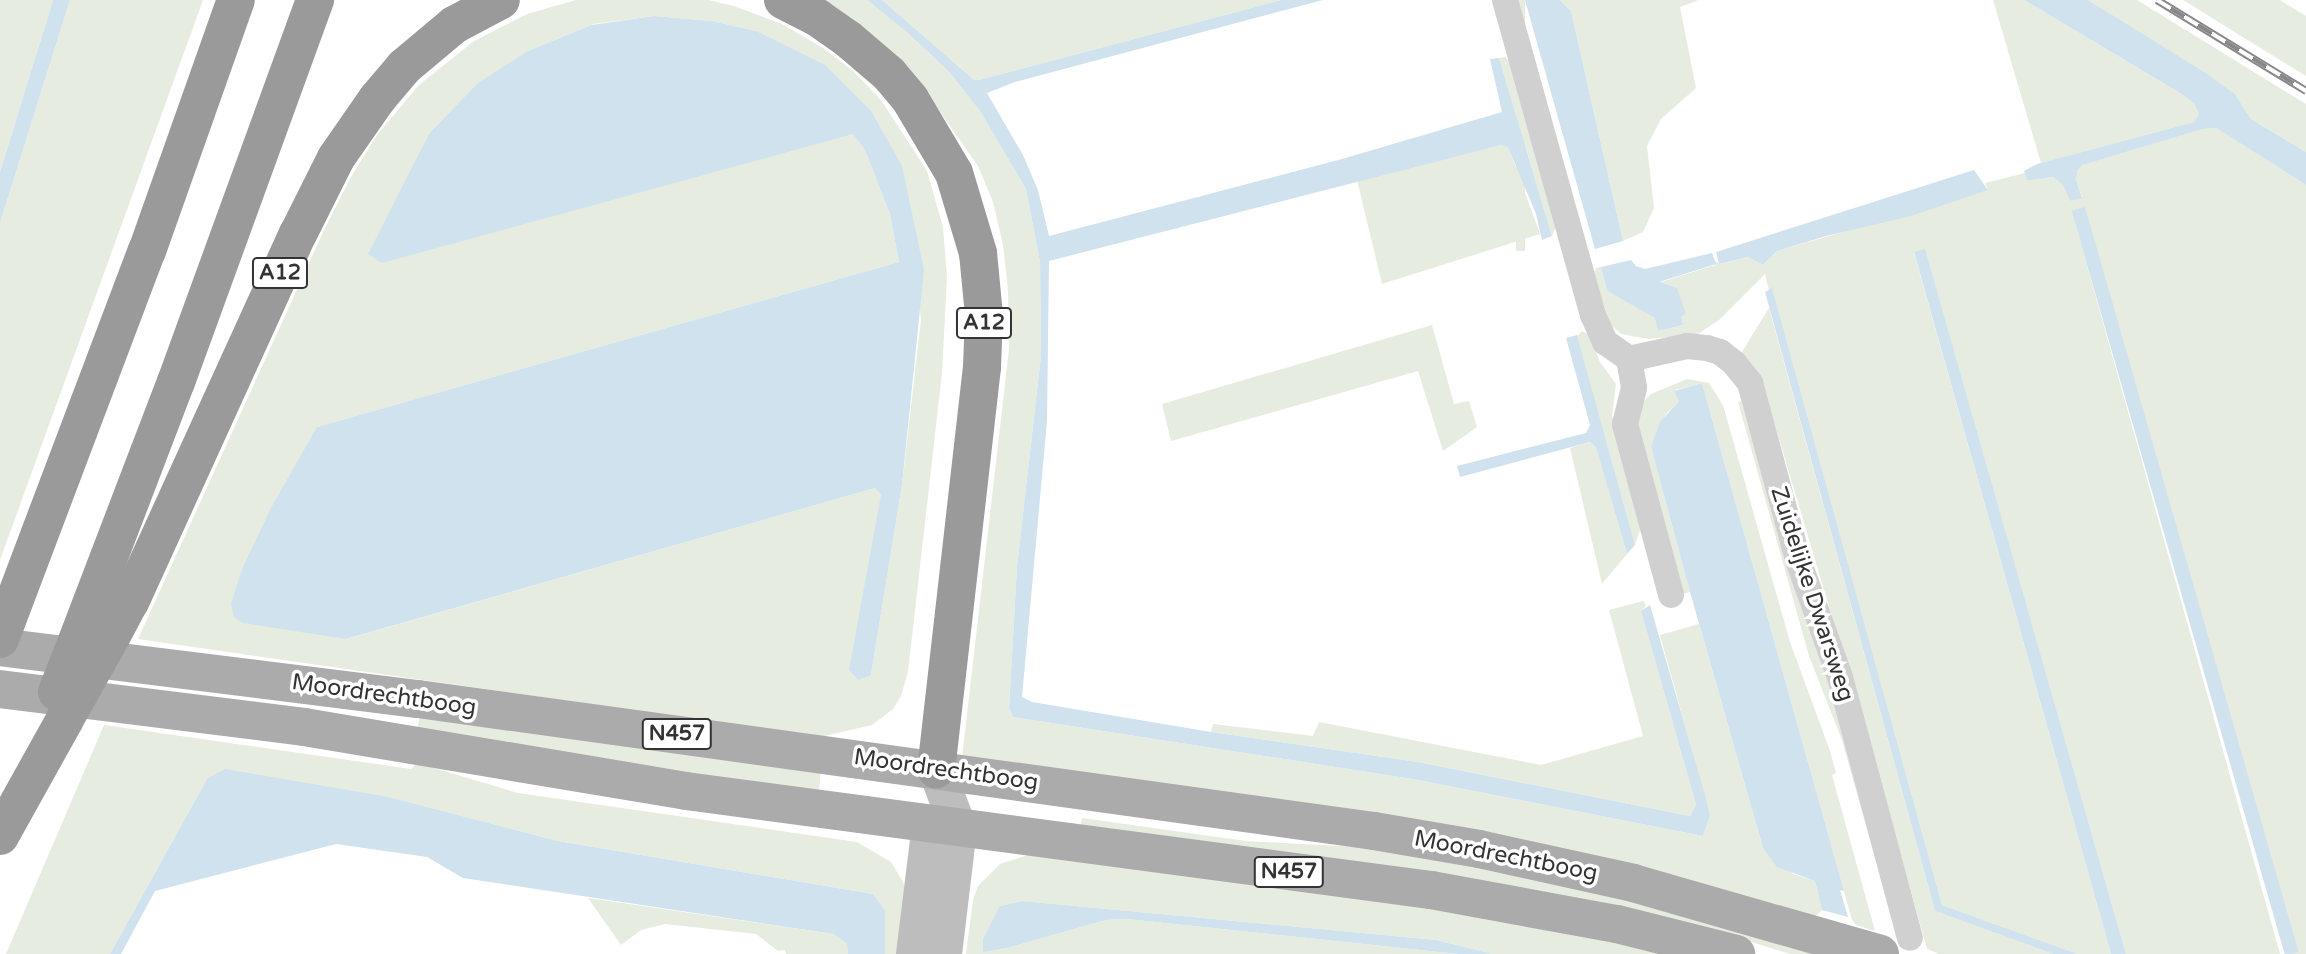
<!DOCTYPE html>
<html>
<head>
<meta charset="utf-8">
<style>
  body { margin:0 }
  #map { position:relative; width:2306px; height:954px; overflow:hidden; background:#fff; font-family:"Varela Round",sans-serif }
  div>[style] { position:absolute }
  .green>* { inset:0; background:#e6ecdf; transform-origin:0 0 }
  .water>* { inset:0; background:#cfe2ee; transform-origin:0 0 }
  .street>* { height:26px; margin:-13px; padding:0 13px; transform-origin:13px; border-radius:13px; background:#d0d0d0 }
  .secondary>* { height:37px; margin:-18.5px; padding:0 18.5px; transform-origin:18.5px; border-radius:18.5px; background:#bdbdbd }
  .primary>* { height:38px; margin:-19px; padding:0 19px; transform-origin:19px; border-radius:19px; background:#ababab }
  .highway>* { height:38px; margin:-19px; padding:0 19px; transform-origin:19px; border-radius:19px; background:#9a9a9a }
  .rail>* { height:8px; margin-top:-4px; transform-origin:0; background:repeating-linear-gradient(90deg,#fff 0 16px,#888 0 32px); box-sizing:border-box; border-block:2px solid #888 }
  .highway-bridge>* { height:38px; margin:-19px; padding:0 19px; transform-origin:19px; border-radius:19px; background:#9a9a9a }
  span { translate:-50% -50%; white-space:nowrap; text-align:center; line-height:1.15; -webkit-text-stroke:7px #fff; paint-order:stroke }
  .shield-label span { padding:2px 5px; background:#fff; border:2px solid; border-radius:5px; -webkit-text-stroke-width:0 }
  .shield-label { font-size:21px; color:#333; font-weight:700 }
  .street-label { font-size:23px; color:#333 }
</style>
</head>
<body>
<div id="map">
  <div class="green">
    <i style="clip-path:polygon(0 0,53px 0,0 172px)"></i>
    <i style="clip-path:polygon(70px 0,203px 0,0 560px,0 223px)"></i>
    <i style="clip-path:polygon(evenodd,576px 0,708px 0,734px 6px,782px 24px,823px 48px,852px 70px,881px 100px,927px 171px,943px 227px,947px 277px,942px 373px,908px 672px,901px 696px,893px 709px,872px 725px,820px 737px,138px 639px,325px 228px,351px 177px,377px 135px,419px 85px,474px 41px,527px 14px,576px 0,654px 16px,712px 21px,756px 31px,902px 166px,921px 320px,902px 485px,871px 675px,881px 495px,875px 488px,347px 639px,317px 427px,899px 262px,890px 214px,865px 150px,853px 133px,402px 190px,429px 134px,528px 51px,593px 24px,654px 16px)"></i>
    <i style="clip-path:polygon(807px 0,867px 0,909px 34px,950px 73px,980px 111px,1026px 189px,1040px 262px,1041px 355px,1017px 567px,1009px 708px,1013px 717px,1413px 779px,1703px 836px,1710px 816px,1660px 635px,1699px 624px,1763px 848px,1793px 874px,1815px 881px,1822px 910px,1815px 917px,962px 758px,1009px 349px,1008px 290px,1003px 245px,993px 202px,978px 166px,936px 106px)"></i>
    <i style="clip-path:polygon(882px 0,1281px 0,979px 80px,973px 79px)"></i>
    <i style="left:1516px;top:0;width:9px;height:251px"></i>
    <i style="clip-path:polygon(1560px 0,1699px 0,1680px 7px,1696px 88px,1661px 119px,1647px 146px,1654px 208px,1643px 232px,1623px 241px,1571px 11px)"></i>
    <i style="clip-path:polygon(1993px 0,2024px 0,2180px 93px,2194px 103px,2199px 114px,2194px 122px,2041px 163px)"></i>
    <i style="clip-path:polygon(2088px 0,2137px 0,2306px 104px,2306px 152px,2251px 119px,2235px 94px)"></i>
    <i style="clip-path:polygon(2183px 0,2280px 0,2306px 16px,2306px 76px)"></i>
    <i style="clip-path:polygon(1505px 57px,1510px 62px,1557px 224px,1552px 236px,1499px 58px)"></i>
    <i style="clip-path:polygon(2216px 128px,2306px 185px,2306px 954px,2293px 954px,2085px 208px,2072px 212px,2280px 954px,2126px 954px,1925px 250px,1914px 253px,2111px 954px,2078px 954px,1942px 905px,1772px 289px,1769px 290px,1765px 274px,1719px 320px,1698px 334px,1649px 339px,1621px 334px,1611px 325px,1593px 276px,1596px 268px,1601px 267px,1607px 291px,1656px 318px,1658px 331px,1683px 325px,1658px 283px,1715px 265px,1715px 261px,1720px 264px,1748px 257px,1763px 265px,1777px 251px,1988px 190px,1985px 183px,2025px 173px,2027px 179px,2053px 177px,2063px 185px,2070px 201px,2082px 197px,2076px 179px,2078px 170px,2083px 165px,2203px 129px)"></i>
    <i style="clip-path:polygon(1501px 145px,1508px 146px,1540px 234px,1382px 284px,1357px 180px)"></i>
    <i style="clip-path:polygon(1769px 308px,1935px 911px,2053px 954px,1939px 954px,1927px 949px,1874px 758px,1763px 385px,1742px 352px)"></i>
    <i style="clip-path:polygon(1432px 325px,1454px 404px,1469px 401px,1477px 427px,1443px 451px,1418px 371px,1171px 441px,1162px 404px)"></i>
    <i style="clip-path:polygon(1582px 331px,1589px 335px,1600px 362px,1616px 384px,1612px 416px,1642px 524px,1635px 545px,1577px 336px)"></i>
    <i style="clip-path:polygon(1687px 379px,1709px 383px,1723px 405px,1790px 642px,1830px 751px,1836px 773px,1832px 775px,1875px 931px,1856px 925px,1852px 920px,1702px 383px,1675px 390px,1679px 401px,1666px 414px,1651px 447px,1690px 592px,1680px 595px,1639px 444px,1638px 417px,1644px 401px,1651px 394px)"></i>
    <i style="clip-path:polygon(1741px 401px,1788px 563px,1827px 671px,1895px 930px,1842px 740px,1809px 656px,1738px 402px)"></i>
    <i style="clip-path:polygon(1590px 442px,1596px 446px,1627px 554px,1602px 584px,1570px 448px)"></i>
    <i style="clip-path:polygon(1643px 601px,1646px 606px,1641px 611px,1696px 805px,1690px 816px,1418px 762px,1211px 732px,1213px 724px,1313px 736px,1319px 722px,1541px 765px,1643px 736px,1609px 610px)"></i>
    <i style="clip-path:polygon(420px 716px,821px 768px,819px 792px,616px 765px,417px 730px)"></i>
    <i style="clip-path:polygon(104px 725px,411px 769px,417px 763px,518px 793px,857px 842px,891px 862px,903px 882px,906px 890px,905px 954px,885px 954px,885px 910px,873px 894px,558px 841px,389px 797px,207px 779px,110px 954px,6px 954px)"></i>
    <i style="clip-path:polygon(1082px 818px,1246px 841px,1393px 849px,1575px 884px,1830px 954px,1790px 954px,1732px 936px,1080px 828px)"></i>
    <i style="clip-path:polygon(1028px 855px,1444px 907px,1677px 954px,1493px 954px,1436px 940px,1022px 901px,1000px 906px,1011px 947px,1106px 920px,1127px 919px,1458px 954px,966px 954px,973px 900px,978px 886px,1000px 864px)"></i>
    <i style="clip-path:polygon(588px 898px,834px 934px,847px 944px,848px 954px,786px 954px,785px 950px,778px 951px,756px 934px,665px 924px,641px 930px,621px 945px)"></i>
  </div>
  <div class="water">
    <i style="clip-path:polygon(53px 0,70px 0,0 223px,0 172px)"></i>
    <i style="clip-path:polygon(867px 0,882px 0,973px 79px,979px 80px,1281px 0,1323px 0,1015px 82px,987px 93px,1023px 155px,1038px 190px,1049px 236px,1342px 159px,1502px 112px,1490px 59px,1499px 58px,1552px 236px,1542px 240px,1536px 214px,1508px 147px,1501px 145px,1049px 261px,1047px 421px,1022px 697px,1032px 702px,1211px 732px,1418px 762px,1690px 816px,1696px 805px,1641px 611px,1650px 605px,1705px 795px,1710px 816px,1703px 836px,1413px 779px,1013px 717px,1009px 708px,1017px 567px,1041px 355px,1040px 262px,1026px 189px,980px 111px,950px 73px,909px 34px)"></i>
    <i style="clip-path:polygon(1525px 0,1560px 0,1571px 11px,1623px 241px,1595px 249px)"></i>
    <i style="clip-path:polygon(2024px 0,2088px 0,2204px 72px,2235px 94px,2251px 119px,2306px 152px,2306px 185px,2216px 128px,2203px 129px,2083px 165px,2078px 170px,2076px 179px,2082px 198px,2070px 201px,2063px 185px,2053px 177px,2027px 180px,2024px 171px,2037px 164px,2194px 122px,2199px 114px,2194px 103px,2180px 93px)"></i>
    <i style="clip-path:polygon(654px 16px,712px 21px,756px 31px,825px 65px,871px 111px,902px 166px,924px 270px,902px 485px,871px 675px,858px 680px,849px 670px,881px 495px,875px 488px,346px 639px,243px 623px,234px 617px,231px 604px,242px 569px,272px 506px,317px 427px,899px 262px,890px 214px,865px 150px,853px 134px,382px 263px,368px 254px,429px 134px,478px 83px,528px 51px,591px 25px)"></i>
    <i style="clip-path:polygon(1974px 170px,1988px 190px,1911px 216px,1826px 236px,1777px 251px,1763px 265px,1748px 257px,1719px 264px,1716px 252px)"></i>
    <i style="left:2085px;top:207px;width:775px;height:14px;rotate:74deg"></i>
    <i style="clip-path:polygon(1925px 249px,2126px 954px,2111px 954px,1914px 252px)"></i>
    <i style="clip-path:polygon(1712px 253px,1716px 264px,1659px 282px,1677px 288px,1686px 314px,1681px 317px,1683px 325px,1658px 331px,1655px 318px,1607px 291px,1601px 267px,1631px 260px,1636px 266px,1645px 269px)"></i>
    <i style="clip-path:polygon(1772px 288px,1942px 905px,2078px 954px,2053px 954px,1935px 911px,1765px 292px)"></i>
    <i style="clip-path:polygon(1577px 335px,1635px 545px,1627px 554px,1596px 447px,1590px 442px,1460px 477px,1457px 466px,1586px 433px,1590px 425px,1566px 338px)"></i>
    <i style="clip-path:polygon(1702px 383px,1844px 891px,1840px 890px,1848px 917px,1822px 910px,1815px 881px,1777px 867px,1763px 848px,1690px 592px,1651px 447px,1660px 422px,1679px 401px,1674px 391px)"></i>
    <i style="clip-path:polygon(225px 769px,389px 797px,558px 841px,873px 894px,885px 910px,885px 954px,848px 954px,847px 944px,834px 934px,463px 878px,427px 857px,336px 844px,155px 891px,121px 954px,110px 954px,207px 779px)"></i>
    <i style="clip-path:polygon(1022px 901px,1436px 940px,1493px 954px,1458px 954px,1127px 919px,1106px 920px,1011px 947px,983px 952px,983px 939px,1000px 906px)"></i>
  </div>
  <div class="street">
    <i style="left:1505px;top:0;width:327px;rotate:74.4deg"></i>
    <i style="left:1593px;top:315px;width:30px;rotate:66deg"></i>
    <i style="left:1605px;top:342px;width:29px;rotate:35deg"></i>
    <i style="left:1629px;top:359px;width:59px;rotate:-12.6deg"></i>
    <i style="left:1687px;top:346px;width:20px;rotate:6deg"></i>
    <i style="left:1707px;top:348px;width:14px;rotate:17deg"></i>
    <i style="left:1720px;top:352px;width:18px;rotate:38deg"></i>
    <i style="left:1734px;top:363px;width:26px;rotate:51deg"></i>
    <i style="left:1750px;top:383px;width:183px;rotate:74.8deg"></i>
    <i style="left:1798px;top:560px;width:124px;rotate:70.3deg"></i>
    <i style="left:1840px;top:677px;width:270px;rotate:75deg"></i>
    <i style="left:1629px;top:359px;width:29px;rotate:80deg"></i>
    <i style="left:1634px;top:388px;width:37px;rotate:104deg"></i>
    <i style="left:1625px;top:424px;width:177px;rotate:74.9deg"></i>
  </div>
  <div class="secondary">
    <i style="left:936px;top:769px;width:63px;rotate:69.6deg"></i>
    <i style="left:958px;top:828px;width:127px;rotate:96.8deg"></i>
    <i style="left:914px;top:954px;width:131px;rotate:-83deg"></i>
  </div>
  <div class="primary">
    <i style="left:0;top:647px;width:421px;rotate:7.1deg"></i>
    <i style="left:418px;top:699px;width:965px;rotate:7.86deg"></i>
    <i style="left:1374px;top:831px;width:107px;rotate:9.7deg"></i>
    <i style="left:1479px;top:849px;width:158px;rotate:12.4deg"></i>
    <i style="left:1633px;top:883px;width:257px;rotate:16deg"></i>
    <i style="left:0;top:689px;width:306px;rotate:7.1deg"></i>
    <i style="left:304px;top:727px;width:387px;rotate:9.5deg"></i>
    <i style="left:686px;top:791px;width:752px;rotate:7.57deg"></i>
    <i style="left:1431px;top:890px;width:189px;rotate:10.4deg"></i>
    <i style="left:1617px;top:924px;width:123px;rotate:14.1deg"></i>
  </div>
  <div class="highway">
    <i style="left:783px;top:0;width:39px;rotate:27deg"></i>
    <i style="left:818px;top:18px;width:37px;rotate:35deg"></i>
    <i style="left:848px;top:39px;width:54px;rotate:40.5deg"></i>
    <i style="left:889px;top:74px;width:33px;rotate:50deg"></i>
    <i style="left:910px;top:99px;width:86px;rotate:59.3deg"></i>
    <i style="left:954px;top:173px;width:84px;rotate:73.3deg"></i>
    <i style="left:978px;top:253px;width:62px;rotate:84.5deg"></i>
    <i style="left:984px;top:315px;width:52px;rotate:92.2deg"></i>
    <i style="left:982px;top:367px;width:405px;rotate:96.5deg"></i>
    <i style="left:80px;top:633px;width:269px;rotate:-69.1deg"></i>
    <i style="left:176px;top:382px;width:407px;rotate:-70deg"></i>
    <i style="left:111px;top:637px;width:40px;rotate:-62deg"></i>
    <i style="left:130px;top:602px;width:405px;rotate:-65.5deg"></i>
    <i style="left:298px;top:234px;width:85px;rotate:-63.4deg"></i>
    <i style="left:336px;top:158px;width:72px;rotate:-55.2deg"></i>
    <i style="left:377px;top:99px;width:42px;rotate:-49.8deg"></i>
    <i style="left:404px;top:67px;width:65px;rotate:-40deg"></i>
    <i style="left:454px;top:25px;width:53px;rotate:-28deg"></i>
    <i style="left:0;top:639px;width:415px;rotate:-69.3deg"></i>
    <i style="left:147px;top:251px;width:266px;rotate:-70.5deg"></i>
    <i style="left:0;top:836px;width:134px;rotate:-60.9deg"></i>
  </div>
  <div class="rail">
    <i style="left:2157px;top:0;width:175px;rotate:31.4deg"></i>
  </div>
  <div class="highway-bridge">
    <i style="left:57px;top:692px;width:63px;rotate:-68.7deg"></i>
    <i style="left:65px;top:719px;width:94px;rotate:-60.7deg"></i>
  </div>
  <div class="shield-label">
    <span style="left:280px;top:273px">A12</span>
    <span style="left:984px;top:323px">A12</span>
    <span style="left:677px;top:734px">N457</span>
    <span style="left:1289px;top:872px">N457</span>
  </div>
  <div class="street-label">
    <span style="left:1812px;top:594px;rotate:72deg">Zuidelijke Dwarsweg</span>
    <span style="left:384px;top:695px;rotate:8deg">Moordrechtboog</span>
    <span style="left:946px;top:770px;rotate:8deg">Moordrechtboog</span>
    <span style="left:1506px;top:856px;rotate:11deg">Moordrechtboog</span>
  </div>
</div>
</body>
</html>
